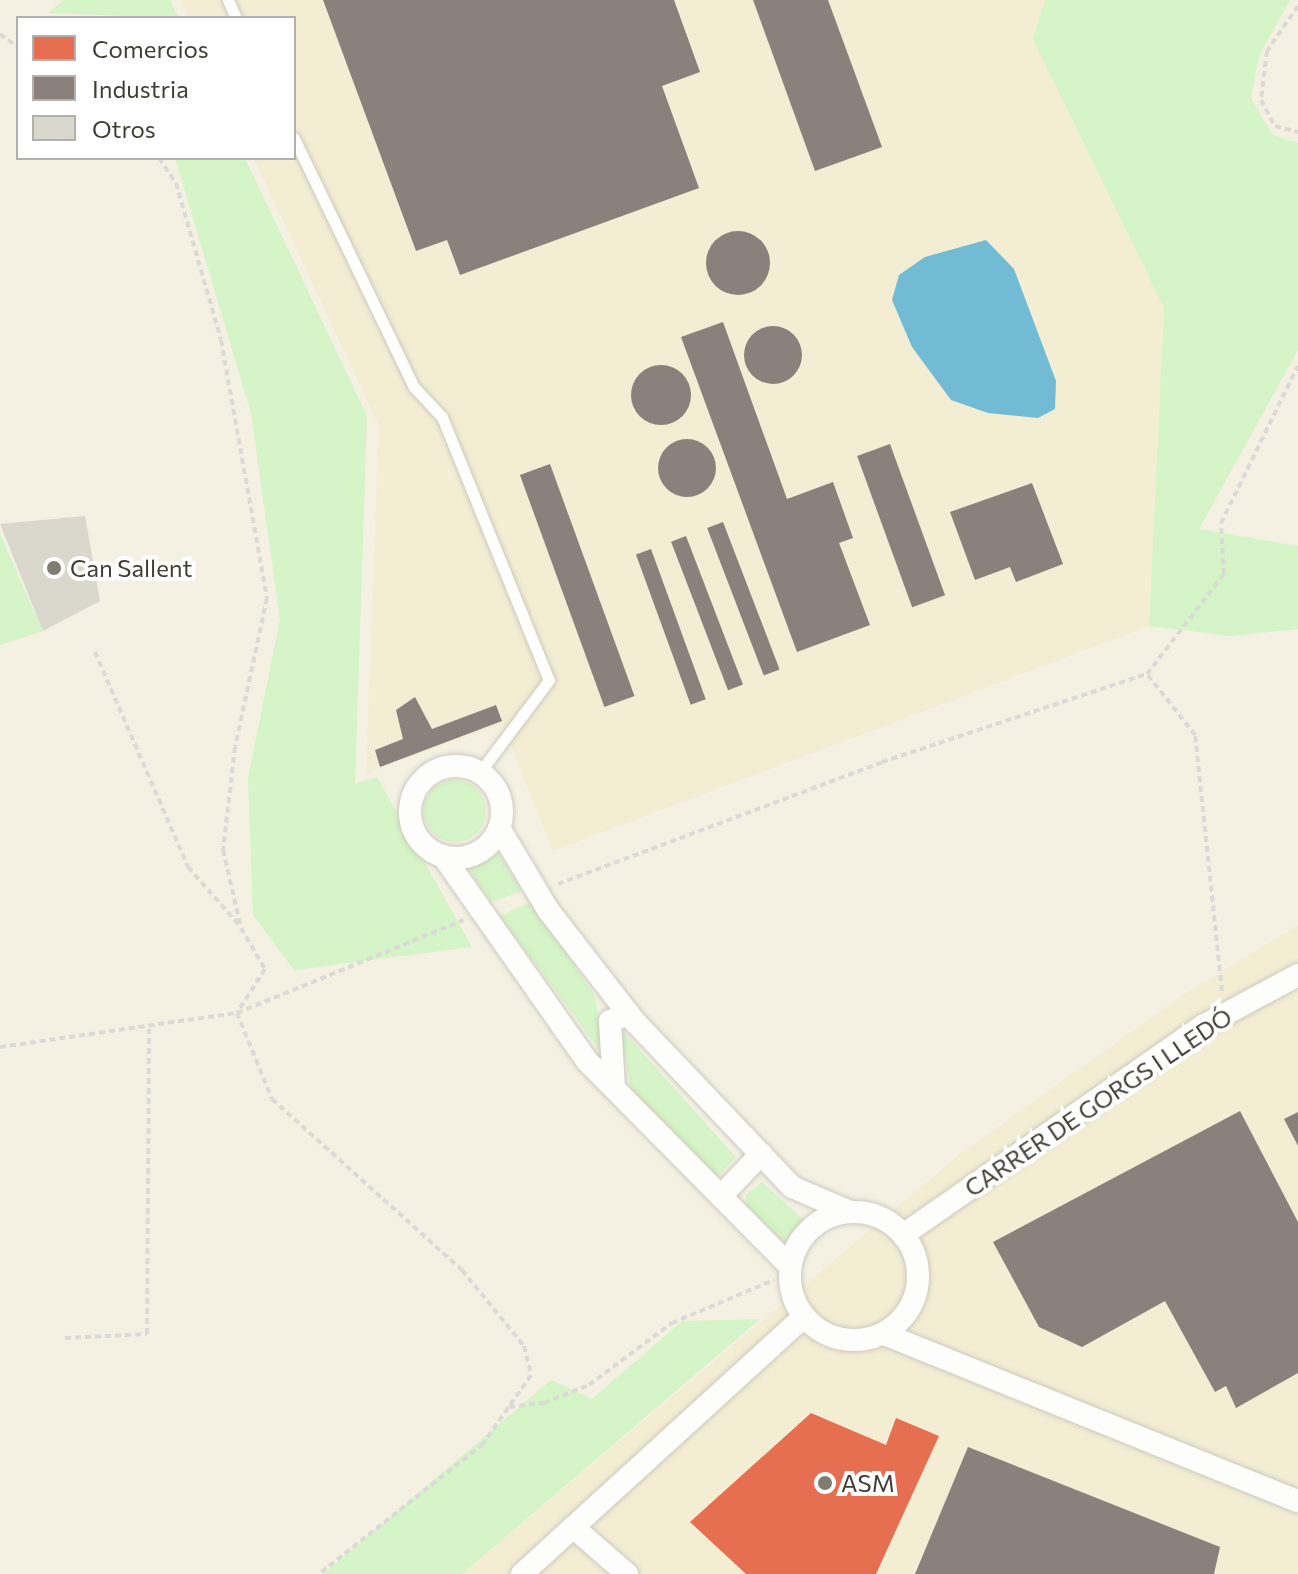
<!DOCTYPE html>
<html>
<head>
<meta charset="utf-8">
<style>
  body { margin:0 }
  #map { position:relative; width:1298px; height:1574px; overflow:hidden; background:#f4f1e3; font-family:Commissioner,sans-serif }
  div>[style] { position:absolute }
  .built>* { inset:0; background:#f2edd3 }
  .green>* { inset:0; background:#d5f4c7 }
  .round { border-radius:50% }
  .water>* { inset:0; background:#71bcd4 }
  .shops>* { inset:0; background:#e76f51 }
  .industry>* { inset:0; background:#8a817c; transform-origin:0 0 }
  .building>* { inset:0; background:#dad7cc }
  .path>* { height:4px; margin-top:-2px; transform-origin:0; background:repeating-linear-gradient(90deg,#dbdad6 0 6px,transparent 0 10px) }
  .roads { filter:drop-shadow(0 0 2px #cdcabf) drop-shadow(0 0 2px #cdcabf) }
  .service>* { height:11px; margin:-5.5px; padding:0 5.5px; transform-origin:5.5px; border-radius:5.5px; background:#fdfdfb }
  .minor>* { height:22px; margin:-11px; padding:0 11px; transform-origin:11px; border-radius:11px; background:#fdfdfb }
  .minor>.ring { margin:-11px; padding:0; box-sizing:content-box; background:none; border:22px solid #fdfdfb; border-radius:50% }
  .dots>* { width:22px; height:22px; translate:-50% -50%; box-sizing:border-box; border:4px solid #fff; border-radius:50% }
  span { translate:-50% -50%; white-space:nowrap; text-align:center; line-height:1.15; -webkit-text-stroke:8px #fff; paint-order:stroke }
  .poi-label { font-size:24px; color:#403d33 }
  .left { translate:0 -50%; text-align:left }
  .street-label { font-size:24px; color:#403d33 }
  .legend { position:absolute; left:16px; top:16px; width:280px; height:144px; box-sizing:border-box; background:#fff; border:2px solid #b3b1ad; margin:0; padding:10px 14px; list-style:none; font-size:24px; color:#403d33 }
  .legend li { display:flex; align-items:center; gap:16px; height:40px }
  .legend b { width:40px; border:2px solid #b3b1ad }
</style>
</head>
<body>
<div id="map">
  <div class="built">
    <i style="clip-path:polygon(180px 0,1045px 0,1033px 39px,1164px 308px,1149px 626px,553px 851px,502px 724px,366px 773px,379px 426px,254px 158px,294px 158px,294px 18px,189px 18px)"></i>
    <i style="clip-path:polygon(1298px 925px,1298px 1574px,462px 1574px,960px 1154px,1186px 993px)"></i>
  </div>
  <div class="green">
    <i style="clip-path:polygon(64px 0,170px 0,179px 18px,48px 13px)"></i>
    <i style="clip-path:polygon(1045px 0,1290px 0,1259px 56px,1251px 98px,1273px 135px,1298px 143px,1298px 350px,1199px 529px,1298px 546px,1298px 629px,1230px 636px,1149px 626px,1164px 308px,1033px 39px)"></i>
    <i style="clip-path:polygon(175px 158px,245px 158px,367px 416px,355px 784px,377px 777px,472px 947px,294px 970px,253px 915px,248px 778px,280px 620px,251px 413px)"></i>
    <i style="clip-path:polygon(0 534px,43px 631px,0 645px)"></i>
    <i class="round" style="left:424px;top:780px;width:62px;height:62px"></i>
    <i style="clip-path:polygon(496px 850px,522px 891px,491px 902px,467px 865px)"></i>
    <i style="clip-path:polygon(531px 902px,595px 996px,604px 1056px,500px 916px)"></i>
    <i style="clip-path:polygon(620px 1028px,736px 1157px,716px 1178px,631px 1091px)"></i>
    <i style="clip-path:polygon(762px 1182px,804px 1220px,785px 1243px,747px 1206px,746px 1195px)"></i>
    <i style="clip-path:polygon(760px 1319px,462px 1574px,323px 1574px,551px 1380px,592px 1399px,682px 1321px)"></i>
  </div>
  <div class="water">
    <i style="clip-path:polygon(986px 240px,1014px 269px,1056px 381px,1055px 409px,1038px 418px,988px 413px,951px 400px,912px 347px,892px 300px,899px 275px,925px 257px)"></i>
  </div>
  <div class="shops">
    <i style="clip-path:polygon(811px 1413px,886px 1445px,896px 1418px,939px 1436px,876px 1574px,746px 1574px,690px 1522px)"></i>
  </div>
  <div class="industry">
    <i style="clip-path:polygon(323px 0,674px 0,700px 72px,662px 86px,699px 188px,460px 275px,447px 240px,416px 251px)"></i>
    <i style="clip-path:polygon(753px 0,828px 0,882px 147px,815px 171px)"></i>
    <i class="round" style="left:706px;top:231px;width:64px;height:64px"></i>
    <i style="clip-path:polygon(723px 322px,787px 499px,833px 482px,853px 538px,839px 543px,870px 625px,797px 652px,681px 337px)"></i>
    <i class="round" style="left:744px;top:326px;width:58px;height:58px"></i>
    <i class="round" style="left:631px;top:365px;width:60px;height:60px"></i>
    <i class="round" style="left:658px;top:439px;width:58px;height:58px"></i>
    <i style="left:890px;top:444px;width:161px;height:35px;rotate:70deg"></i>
    <i style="left:550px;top:464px;width:247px;height:32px;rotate:70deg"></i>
    <i style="clip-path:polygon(1032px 483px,1063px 564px,1016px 582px,1010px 567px,975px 580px,950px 512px)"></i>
    <i style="left:723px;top:522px;width:158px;height:17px;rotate:69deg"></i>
    <i style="left:686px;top:536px;width:159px;height:16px;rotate:69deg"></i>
    <i style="left:651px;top:549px;width:160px;height:16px;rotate:70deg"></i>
    <i style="clip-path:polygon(415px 697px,432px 729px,496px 705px,502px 721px,380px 767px,375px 750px,403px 739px,396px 710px)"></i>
    <i style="clip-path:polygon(1240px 1111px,1298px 1222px,1298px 1373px,1236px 1408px,1226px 1386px,1215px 1392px,1165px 1301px,1082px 1347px,1039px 1327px,993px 1242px)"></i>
    <i style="clip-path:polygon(1298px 1112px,1298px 1146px,1284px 1119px)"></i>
    <i style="clip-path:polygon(968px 1447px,1220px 1547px,1214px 1574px,915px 1574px)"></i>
  </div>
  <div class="building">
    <i style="clip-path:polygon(85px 516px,100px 601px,43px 631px,0 524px)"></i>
  </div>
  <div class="path">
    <i style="left:1298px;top:6px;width:55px;rotate:124.6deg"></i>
    <i style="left:1267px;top:51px;width:49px;rotate:97deg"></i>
    <i style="left:1261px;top:100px;width:30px;rotate:62deg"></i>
    <i style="left:1275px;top:126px;width:24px;rotate:15deg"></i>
    <i style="left:0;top:34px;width:22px;rotate:36deg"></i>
    <i style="left:159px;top:158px;width:30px;rotate:56deg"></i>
    <i style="left:176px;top:183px;width:163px;rotate:74deg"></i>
    <i style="left:221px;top:340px;width:262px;rotate:79.9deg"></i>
    <i style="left:267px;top:598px;width:152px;rotate:102.1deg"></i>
    <i style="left:235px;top:747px;width:104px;rotate:96.6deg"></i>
    <i style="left:223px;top:850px;width:80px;rotate:77deg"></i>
    <i style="left:241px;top:928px;width:48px;rotate:59.7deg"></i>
    <i style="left:265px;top:969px;width:52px;rotate:122.5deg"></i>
    <i style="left:237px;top:1013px;width:93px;rotate:67.9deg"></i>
    <i style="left:272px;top:1099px;width:256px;rotate:42deg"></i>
    <i style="left:462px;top:1270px;width:98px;rotate:50.8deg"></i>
    <i style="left:524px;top:1346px;width:30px;rotate:76deg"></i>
    <i style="left:531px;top:1375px;width:84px;rotate:124.8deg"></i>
    <i style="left:483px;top:1444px;width:209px;rotate:141.6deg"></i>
    <i style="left:95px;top:652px;width:234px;rotate:66.6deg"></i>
    <i style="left:188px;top:867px;width:79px;rotate:48.6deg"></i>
    <i style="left:558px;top:884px;width:346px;rotate:-20.6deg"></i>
    <i style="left:882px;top:762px;width:279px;rotate:-18.4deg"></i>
    <i style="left:1222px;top:991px;width:257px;rotate:-96deg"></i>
    <i style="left:1195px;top:735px;width:78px;rotate:-128.2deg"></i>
    <i style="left:1147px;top:674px;width:126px;rotate:-52.4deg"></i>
    <i style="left:1224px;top:574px;width:51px;rotate:-93.4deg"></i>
    <i style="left:1221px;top:523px;width:175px;rotate:-63.9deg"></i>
    <i style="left:0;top:1047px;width:239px;rotate:-8.2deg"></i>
    <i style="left:237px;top:1013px;width:245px;rotate:-22.3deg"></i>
    <i style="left:65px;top:1338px;width:82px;rotate:-2.8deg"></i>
    <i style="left:147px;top:1334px;width:305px;rotate:-89.6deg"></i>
    <i style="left:509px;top:1407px;width:35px;rotate:-7deg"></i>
    <i style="left:544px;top:1403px;width:48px;rotate:-21.8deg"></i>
    <i style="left:589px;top:1385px;width:104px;rotate:-36.8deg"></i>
    <i style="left:672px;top:1323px;width:111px;rotate:-22.9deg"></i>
  </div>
  <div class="roads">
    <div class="service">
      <i style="left:228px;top:0;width:20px;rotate:66deg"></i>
      <i style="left:294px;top:138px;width:276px;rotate:64.3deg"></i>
      <i style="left:414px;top:387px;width:41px;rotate:47deg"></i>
      <i style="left:442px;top:417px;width:284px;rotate:67.9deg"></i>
      <i style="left:549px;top:680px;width:115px;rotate:126.9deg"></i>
    </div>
    <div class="minor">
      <i class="ring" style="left:410px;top:766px;width:70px;height:70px"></i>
      <i style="left:499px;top:828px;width:96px;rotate:59.1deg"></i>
      <i style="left:548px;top:910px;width:142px;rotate:52.2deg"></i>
      <i style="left:635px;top:1022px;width:228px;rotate:46.4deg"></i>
      <i style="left:792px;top:1187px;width:63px;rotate:23.3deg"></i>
      <i style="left:443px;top:856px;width:251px;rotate:54.9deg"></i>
      <i style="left:587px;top:1061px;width:289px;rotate:45.3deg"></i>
      <i style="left:614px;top:1087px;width:66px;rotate:-93.5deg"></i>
      <i style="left:610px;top:1021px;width:20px;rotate:-20deg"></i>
      <i style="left:722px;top:1195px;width:57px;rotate:-46.4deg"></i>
      <i class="ring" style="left:790px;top:1212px;width:106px;height:106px"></i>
      <i style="left:903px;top:1235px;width:366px;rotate:-34.9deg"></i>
      <i style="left:1203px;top:1026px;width:108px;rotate:-28.2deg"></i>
      <i style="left:884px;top:1334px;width:446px;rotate:22deg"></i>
      <i style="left:573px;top:1527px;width:72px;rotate:41deg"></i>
      <i style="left:522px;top:1574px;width:381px;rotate:-42.4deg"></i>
    </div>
  </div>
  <div class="dots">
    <i style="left:54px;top:568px;background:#7f7c71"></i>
    <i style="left:825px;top:1483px;background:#7f7c71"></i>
  </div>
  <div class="poi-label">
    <span class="left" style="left:70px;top:568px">Can Sallent</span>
    <span class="left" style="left:841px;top:1483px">ASM</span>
  </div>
  <div class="street-label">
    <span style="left:1098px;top:1102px;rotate:-34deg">CARRER DE GORGS I LLEDÓ</span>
  </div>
  <ul class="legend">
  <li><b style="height:22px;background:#e76f51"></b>Comercios</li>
  <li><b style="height:22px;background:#8a817c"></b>Industria</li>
  <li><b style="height:22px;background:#dad7cc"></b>Otros</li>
  </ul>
</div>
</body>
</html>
